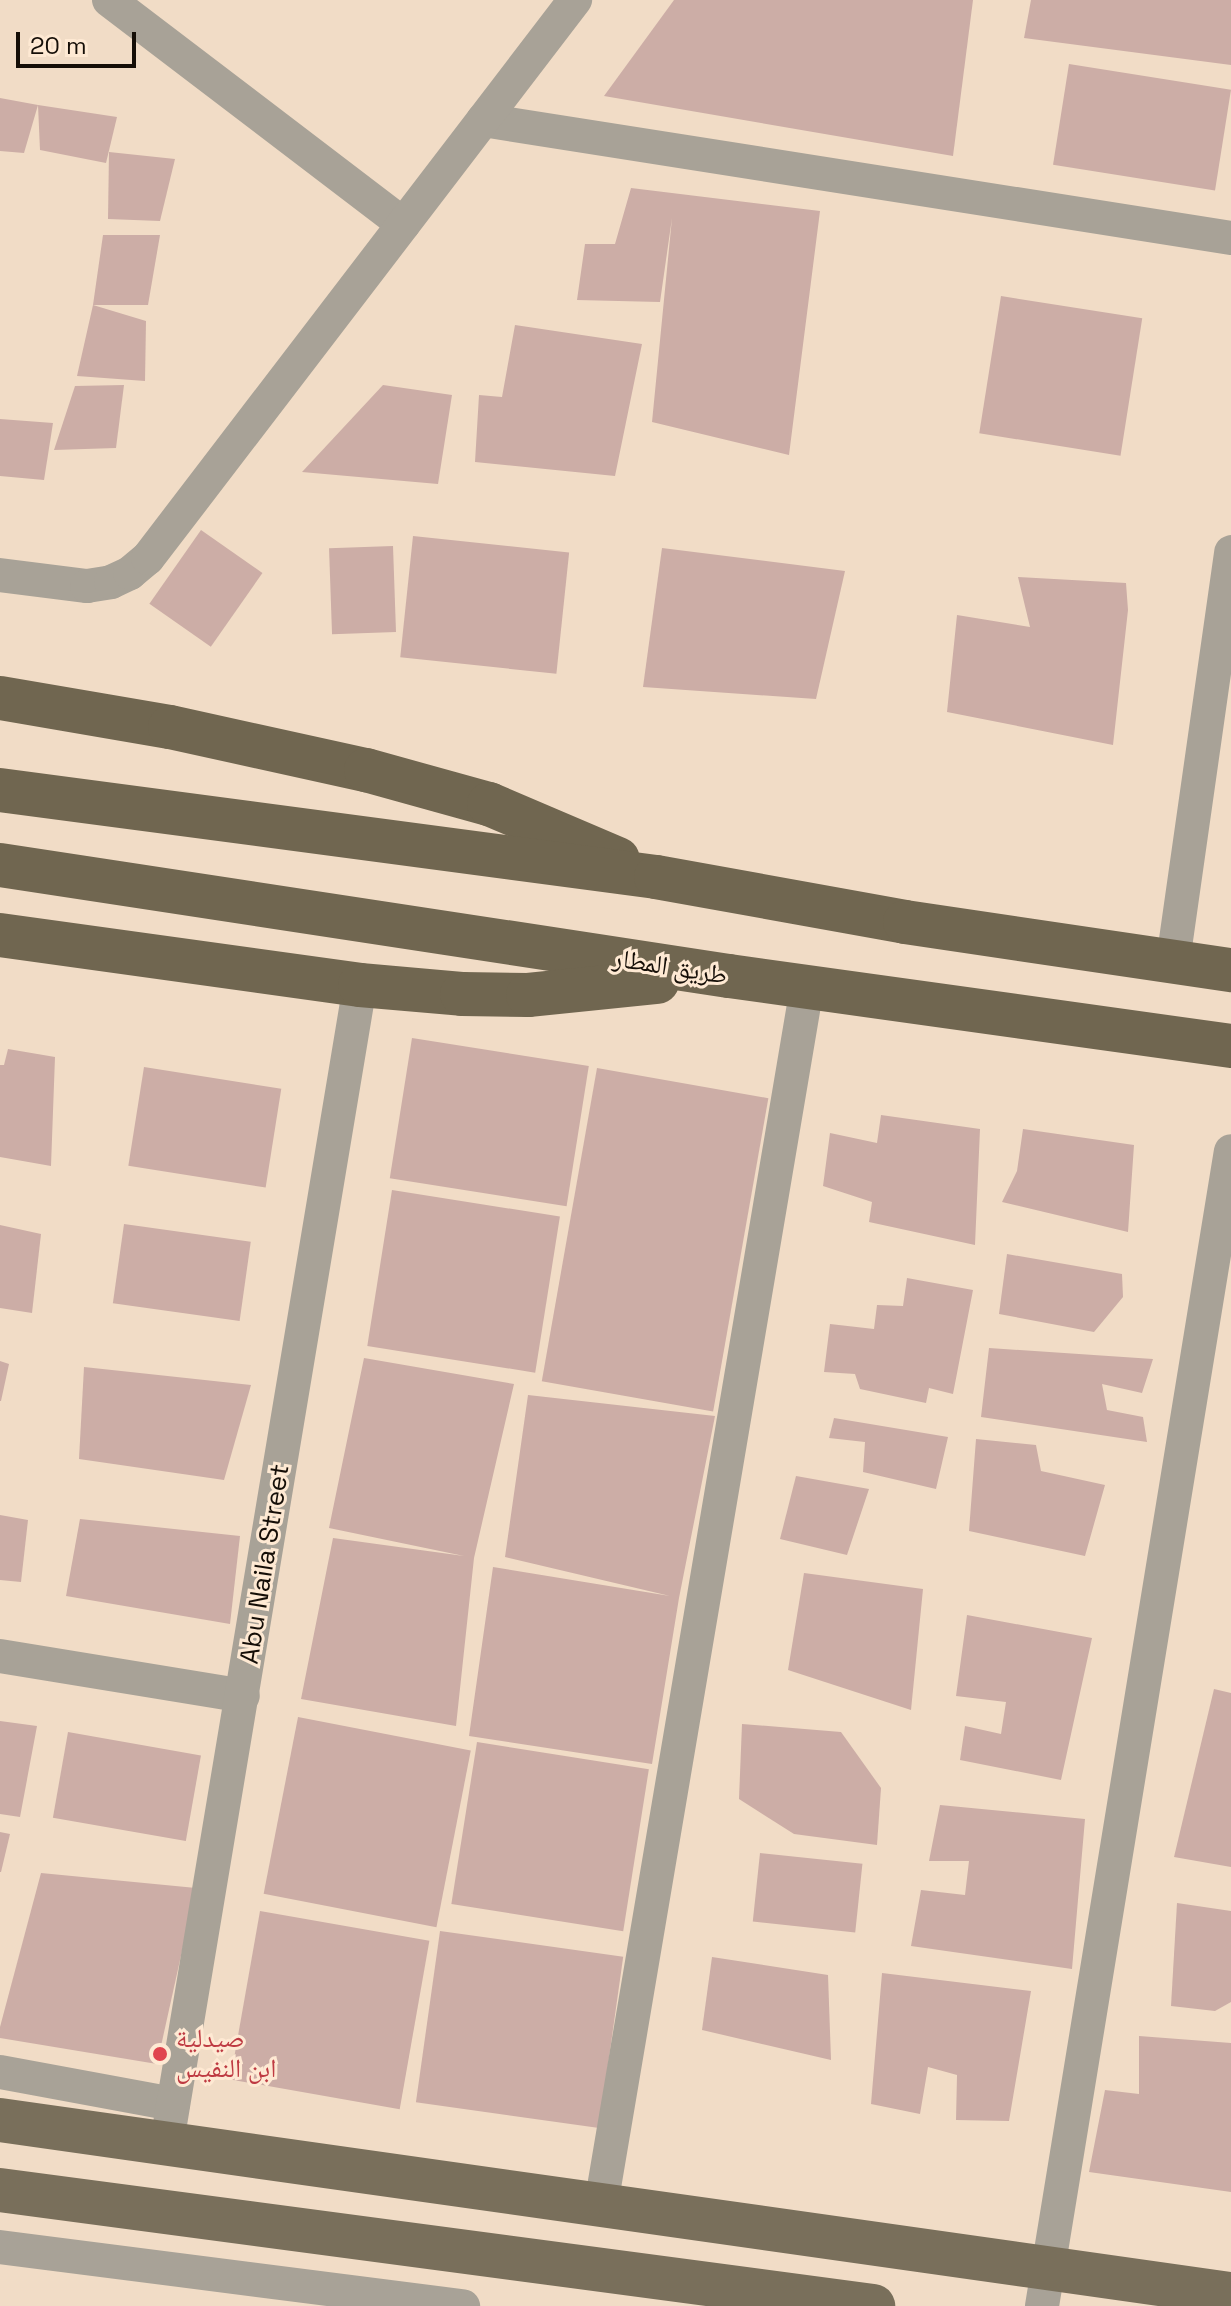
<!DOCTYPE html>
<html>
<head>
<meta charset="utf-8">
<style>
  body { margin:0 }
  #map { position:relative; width:1231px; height:2306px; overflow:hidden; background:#f1dcc6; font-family:"Space Grotesk","Noto Naskh Arabic",sans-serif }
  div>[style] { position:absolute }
  .building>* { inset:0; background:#ccada6; transform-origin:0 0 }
  .minor>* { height:34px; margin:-17px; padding:0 17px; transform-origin:17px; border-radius:17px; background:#a8a297 }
  .primary>* { height:44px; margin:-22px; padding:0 22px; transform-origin:22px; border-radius:22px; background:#796f5b }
  .trunk>* { height:44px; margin:-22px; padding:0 22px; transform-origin:22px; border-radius:22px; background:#706650 }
  .dots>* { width:22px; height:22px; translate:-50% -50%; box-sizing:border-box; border:4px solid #fee9d3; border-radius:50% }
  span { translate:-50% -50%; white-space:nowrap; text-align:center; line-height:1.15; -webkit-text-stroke:6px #fee9d3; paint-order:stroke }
  .street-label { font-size:26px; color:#150e07 }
  .health-label { font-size:26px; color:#be3a42 }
  .left { translate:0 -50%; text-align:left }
  .scale { position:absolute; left:16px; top:32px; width:120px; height:36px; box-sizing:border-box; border:4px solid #150e07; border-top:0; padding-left:10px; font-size:24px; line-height:28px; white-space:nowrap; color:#150e07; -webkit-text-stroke:6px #fee9d3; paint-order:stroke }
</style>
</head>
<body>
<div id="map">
  <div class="building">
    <i style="clip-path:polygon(674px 0,973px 0,953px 156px,604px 96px)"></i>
    <i style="clip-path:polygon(1031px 0,1231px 0,1231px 65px,1024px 38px)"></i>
    <i style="left:1069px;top:64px;width:164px;height:102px;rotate:9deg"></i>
    <i style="clip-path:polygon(0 98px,38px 105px,24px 153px,0 151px)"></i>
    <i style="clip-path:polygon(38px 105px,117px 117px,106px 163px,40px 150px)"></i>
    <i style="clip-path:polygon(109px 152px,175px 159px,160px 221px,108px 219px)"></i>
    <i style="clip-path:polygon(631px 188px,820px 211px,789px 455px,652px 422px,672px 218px,660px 302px,577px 300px,585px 244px,615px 244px)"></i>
    <i style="clip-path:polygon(103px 235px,160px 235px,148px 305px,93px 305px)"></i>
    <i style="left:1001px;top:296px;width:143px;height:139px;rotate:9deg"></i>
    <i style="clip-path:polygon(93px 305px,146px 321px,145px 381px,77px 376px)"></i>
    <i style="clip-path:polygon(515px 325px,642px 344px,615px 476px,475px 462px,479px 395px,502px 397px)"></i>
    <i style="clip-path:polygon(124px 385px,116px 448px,54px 450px,75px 386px)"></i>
    <i style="clip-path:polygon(383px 385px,452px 395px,438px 484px,302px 472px)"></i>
    <i style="clip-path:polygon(0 419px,53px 423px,44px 480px,0 476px)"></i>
    <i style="left:201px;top:530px;width:75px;height:90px;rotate:35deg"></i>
    <i style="left:413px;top:536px;width:157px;height:122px;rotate:6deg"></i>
    <i style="left:393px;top:546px;width:86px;height:64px;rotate:88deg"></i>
    <i style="clip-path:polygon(662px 548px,845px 571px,816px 699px,643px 687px)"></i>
    <i style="clip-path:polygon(1018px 577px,1126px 583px,1128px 610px,1113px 745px,947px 712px,957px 615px,1030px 627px)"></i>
    <i style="left:412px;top:1038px;width:179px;height:142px;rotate:9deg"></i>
    <i style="clip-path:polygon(8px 1049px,55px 1057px,51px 1166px,0 1157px,0 1065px,4px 1065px)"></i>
    <i style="left:144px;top:1067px;width:139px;height:100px;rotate:9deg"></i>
    <i style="left:597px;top:1068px;width:174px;height:318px;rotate:10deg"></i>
    <i style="clip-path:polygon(881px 1115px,980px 1129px,975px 1245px,869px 1222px,872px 1202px,823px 1186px,830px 1133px,877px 1143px)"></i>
    <i style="clip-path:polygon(1023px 1129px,1134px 1145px,1128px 1232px,1002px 1202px,1017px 1171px)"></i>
    <i style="left:392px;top:1190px;width:170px;height:158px;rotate:9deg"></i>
    <i style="left:124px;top:1224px;width:128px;height:80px;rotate:8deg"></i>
    <i style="clip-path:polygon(0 1225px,41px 1234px,32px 1313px,0 1308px)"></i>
    <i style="clip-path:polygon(1007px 1254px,1122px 1274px,1123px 1297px,1094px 1332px,999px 1314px)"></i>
    <i style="clip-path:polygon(907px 1278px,973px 1290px,953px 1394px,929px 1388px,926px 1403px,860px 1389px,855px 1374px,824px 1372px,830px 1324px,874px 1329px,877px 1305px,903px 1306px)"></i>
    <i style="clip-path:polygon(989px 1348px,1153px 1359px,1142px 1393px,1102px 1384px,1107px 1410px,1143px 1417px,1147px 1442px,981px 1417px)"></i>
    <i style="clip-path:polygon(364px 1358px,514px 1384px,474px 1558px,456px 1726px,301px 1699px,333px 1538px,464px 1556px,329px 1528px)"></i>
    <i style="clip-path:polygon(0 1361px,9px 1364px,1px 1401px,0 1401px)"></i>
    <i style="clip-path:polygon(84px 1367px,251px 1385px,224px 1480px,79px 1459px)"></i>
    <i style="clip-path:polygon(528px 1395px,715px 1416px,679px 1598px,652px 1764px,469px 1736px,493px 1567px,670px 1596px,505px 1557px)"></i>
    <i style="clip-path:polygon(834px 1418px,948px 1437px,936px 1489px,863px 1472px,865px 1442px,829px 1438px)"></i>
    <i style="clip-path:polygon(976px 1439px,1036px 1445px,1041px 1471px,1105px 1485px,1085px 1556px,969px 1531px)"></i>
    <i style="clip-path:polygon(796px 1476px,869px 1489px,847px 1555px,780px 1539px)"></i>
    <i style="clip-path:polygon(0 1515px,28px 1520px,21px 1582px,0 1580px)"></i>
    <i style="clip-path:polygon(80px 1519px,240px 1536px,230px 1624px,66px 1596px)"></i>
    <i style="clip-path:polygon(804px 1573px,923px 1589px,911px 1710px,788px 1670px)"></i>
    <i style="clip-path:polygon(967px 1615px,1092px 1638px,1061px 1780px,960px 1760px,965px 1726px,1001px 1734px,1006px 1702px,956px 1696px)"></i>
    <i style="clip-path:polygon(1214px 1689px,1231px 1693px,1231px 1867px,1174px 1857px)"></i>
    <i style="left:298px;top:1717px;width:176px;height:180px;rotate:11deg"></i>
    <i style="clip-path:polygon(0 1721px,37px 1726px,20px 1817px,0 1814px)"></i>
    <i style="clip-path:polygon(742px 1724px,841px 1732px,881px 1788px,877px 1845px,794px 1834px,739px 1799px)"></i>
    <i style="left:68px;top:1732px;width:135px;height:87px;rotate:10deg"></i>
    <i style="left:477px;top:1742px;width:174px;height:164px;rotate:9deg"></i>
    <i style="clip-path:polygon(940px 1805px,1085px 1819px,1072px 1969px,911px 1946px,921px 1890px,965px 1895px,969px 1861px,929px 1861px)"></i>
    <i style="clip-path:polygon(0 1832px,10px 1834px,1px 1872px,0 1872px)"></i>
    <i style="left:760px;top:1853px;width:103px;height:69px;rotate:6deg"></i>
    <i style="clip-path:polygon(41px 1873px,196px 1888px,157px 2064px,0 2038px,0 2027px)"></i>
    <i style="clip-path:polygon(1177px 1903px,1231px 1911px,1231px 2002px,1215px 2011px,1171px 2006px)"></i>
    <i style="left:260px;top:1911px;width:172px;height:171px;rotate:10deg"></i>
    <i style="left:440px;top:1931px;width:185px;height:173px;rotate:8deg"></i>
    <i style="clip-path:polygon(712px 1957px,828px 1975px,831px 2060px,702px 2030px)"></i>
    <i style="clip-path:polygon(882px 1973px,1031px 1991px,1009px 2121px,956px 2120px,957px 2075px,928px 2067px,920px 2114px,871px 2104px)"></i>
    <i style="clip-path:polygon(1139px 2036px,1231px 2043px,1231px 2192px,1089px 2172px,1105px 2090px,1139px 2094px)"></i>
  </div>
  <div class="minor">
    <i style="left:109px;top:0;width:370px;rotate:37.3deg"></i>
    <i style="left:483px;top:120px;width:757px;rotate:8.96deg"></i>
    <i style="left:0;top:575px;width:88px;rotate:7.2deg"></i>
    <i style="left:87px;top:586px;width:24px;rotate:-9deg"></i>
    <i style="left:111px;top:582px;width:21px;rotate:-25deg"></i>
    <i style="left:130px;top:573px;width:23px;rotate:-40deg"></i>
    <i style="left:148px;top:558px;width:703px;rotate:-52.58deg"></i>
    <i style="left:1173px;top:961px;width:413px;rotate:-81.9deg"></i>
    <i style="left:0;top:1656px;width:246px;rotate:9.3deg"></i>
    <i style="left:0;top:2072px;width:176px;rotate:10.5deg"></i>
    <i style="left:167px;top:2142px;width:1173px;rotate:-80.53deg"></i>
    <i style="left:601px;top:2205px;width:1235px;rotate:-80.4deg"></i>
    <i style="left:0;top:2247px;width:467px;rotate:7.3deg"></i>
    <i style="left:1042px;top:2306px;width:1170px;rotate:-80.71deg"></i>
  </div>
  <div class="primary">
    <i style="left:0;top:2120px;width:1243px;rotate:8.05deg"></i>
    <i style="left:0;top:2190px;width:881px;rotate:7.57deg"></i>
  </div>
  <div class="trunk">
    <i style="left:0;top:698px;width:172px;rotate:9.7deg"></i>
    <i style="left:170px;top:727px;width:201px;rotate:12.4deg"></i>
    <i style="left:366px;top:770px;width:128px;rotate:15.5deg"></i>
    <i style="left:489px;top:804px;width:140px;rotate:23.1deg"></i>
    <i style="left:0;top:790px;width:662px;rotate:7.55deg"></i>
    <i style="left:656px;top:877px;width:253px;rotate:10.2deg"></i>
    <i style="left:905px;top:922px;width:330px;rotate:8.4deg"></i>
    <i style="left:0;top:865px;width:737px;rotate:8.66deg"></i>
    <i style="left:729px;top:976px;width:507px;rotate:7.94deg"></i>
    <i style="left:0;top:935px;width:363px;rotate:7.9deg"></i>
    <i style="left:360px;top:985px;width:102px;rotate:5deg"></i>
    <i style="left:462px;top:994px;width:66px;rotate:0.9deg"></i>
    <i style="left:528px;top:995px;width:130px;rotate:-5.8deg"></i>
  </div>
  <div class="dots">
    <i style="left:160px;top:2054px;background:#e0444e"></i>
  </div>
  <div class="street-label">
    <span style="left:670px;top:967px;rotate:9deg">طريق المطار</span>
    <span style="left:265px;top:1564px;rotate:-81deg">Abu Naila Street</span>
  </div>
  <div class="health-label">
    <span class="left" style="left:176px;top:2054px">صيدلية<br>ابن النفيس</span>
  </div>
  <div class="scale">20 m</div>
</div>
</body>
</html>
